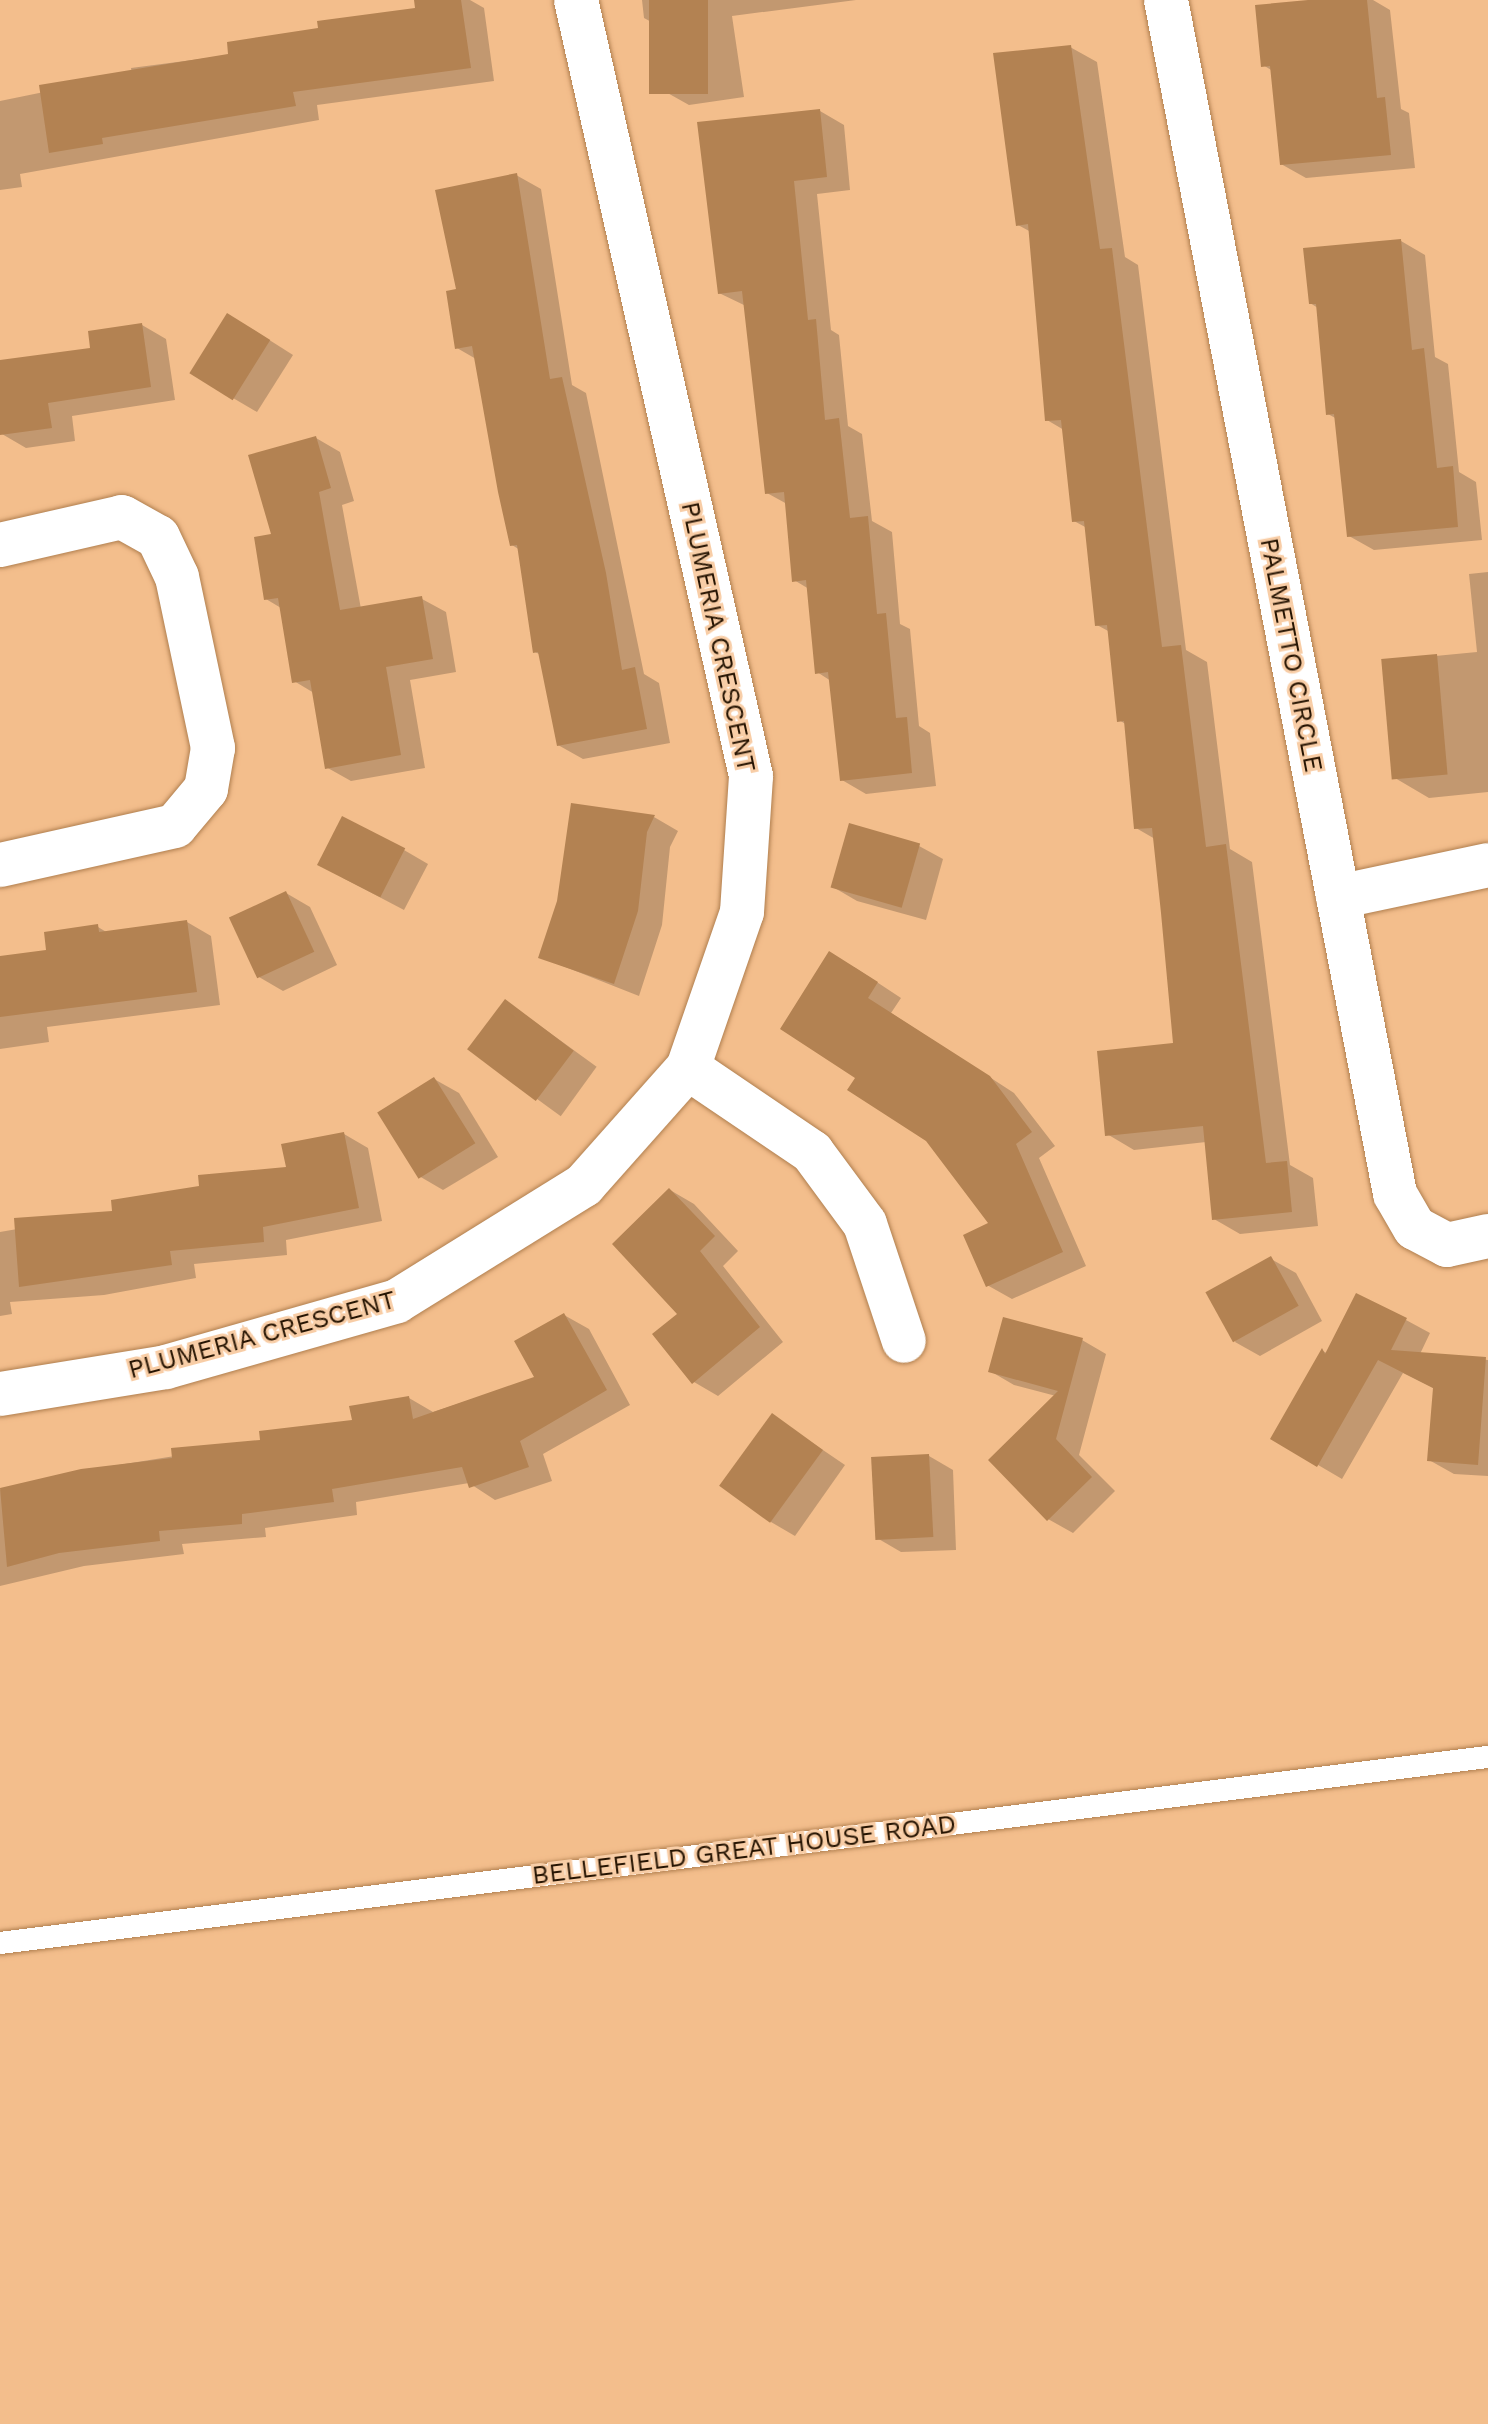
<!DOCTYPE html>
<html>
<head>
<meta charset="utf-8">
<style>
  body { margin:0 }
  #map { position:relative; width:1488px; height:2424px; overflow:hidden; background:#f3be8c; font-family:"Work Sans",sans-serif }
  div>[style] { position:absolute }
  .shadow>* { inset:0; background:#0003; transform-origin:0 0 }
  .building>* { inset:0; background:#b38252; transform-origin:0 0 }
  .roads { filter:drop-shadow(0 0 2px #b07f4f) drop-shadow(0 0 2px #b07f4f) }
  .service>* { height:22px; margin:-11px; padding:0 11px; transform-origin:11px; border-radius:11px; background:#fff }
  .minor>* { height:44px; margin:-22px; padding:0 22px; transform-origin:22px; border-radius:22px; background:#fff }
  span { translate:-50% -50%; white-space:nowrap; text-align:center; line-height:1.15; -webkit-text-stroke:6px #f8cda6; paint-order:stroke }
  .street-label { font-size:26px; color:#261402 }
</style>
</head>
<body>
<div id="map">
  <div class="shadow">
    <i style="clip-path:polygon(416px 0,470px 0,484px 8px,494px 81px,317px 105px,319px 120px,20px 174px,22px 187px,0 190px,0 101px,132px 74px,131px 68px,231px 55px,417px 10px)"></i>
    <i style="clip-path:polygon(642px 0,856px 0,732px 16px,744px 97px,689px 105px,664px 91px,655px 24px,644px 18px)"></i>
    <i style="clip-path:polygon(1328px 0,1373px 0,1390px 10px,1401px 109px,1409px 113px,1415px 168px,1306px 178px,1281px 164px,1273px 71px,1263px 65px)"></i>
    <i style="clip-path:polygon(1070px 47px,1097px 62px,1125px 257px,1138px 265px,1186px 650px,1207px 662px,1230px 849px,1252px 862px,1290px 1165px,1313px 1178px,1318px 1226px,1240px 1234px,1214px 1219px,1206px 1142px,1134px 1150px,1107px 1134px,1176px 1045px,1155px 839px,1136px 828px,1127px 725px,1119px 720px,1110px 632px,1097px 625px,1087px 528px,1074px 521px,1064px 430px,1047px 420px,1031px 232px,1018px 225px)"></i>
    <i style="clip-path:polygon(820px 111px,844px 125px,850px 190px,817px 194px,831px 330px,839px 335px,848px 426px,862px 434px,872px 521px,892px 532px,900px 624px,910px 629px,919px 726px,930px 733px,936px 786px,866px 794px,842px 780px,831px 681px,817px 672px,809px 589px,794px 580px,787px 504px,767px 493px,746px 306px,719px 293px)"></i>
    <i style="clip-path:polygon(516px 175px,541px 189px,572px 385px,586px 393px,644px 674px,659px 683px,670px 743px,583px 759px,558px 745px,541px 655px,535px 652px,520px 550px,512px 545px,476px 359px,457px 348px,459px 291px)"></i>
    <i style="clip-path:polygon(1401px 241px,1425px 255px,1435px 357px,1448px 364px,1459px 472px,1476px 482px,1482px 540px,1374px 550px,1349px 536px,1337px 419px,1328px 414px,1318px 308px,1310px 303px)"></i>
    <i style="clip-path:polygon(142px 325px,166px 339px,175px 400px,72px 416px,75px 441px,26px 448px,2px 434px,0 362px,93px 349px)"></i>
    <i style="clip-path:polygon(252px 329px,293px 355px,257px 412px,233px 398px)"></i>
    <i style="clip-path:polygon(316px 438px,340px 452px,354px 501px,342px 505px,361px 609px,422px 599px,446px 612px,456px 672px,410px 680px,425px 768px,351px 781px,326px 767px,314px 693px,294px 681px,281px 608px,266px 599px,273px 535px)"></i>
    <i style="clip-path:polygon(1488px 572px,1488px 792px,1429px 798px,1395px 778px,1383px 661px,1477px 652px,1469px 574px)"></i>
    <i style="clip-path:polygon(654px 817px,678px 831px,670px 847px,662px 925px,639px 996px,540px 957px)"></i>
    <i style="clip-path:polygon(919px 846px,943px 859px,926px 920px,857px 901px,833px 887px)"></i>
    <i style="clip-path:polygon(404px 850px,428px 864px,404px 910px,343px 878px)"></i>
    <i style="clip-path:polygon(286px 893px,310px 907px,337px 965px,283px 991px,259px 977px)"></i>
    <i style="clip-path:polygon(187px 922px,211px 936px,220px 1005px,47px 1027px,49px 1042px,0 1049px,0 958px,48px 951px,98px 927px,108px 933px)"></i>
    <i style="clip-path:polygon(854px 967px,901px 998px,891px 1013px,1014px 1093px,1055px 1146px,1039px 1158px,1086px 1266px,1012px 1299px,987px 1285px,991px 1224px,927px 1139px,858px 1077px)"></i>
    <i style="left:506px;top:1001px;width:112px;height:61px;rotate:36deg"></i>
    <i style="clip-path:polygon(434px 1079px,459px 1093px,498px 1157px,443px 1190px,419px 1176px)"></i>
    <i style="clip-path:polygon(344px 1134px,368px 1148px,382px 1221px,286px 1240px,287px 1255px,194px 1264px,196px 1278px,104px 1295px,10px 1302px,12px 1314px,0 1316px,0 1232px,115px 1212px,288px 1169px)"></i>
    <i style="clip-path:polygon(670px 1190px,694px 1204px,738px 1251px,723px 1266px,783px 1342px,718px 1396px,694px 1382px,680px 1314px)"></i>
    <i style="clip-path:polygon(1271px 1259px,1296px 1273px,1322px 1321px,1260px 1356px,1235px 1342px)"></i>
    <i style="clip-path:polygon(564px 1315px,589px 1329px,630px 1405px,543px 1454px,552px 1481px,495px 1500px,469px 1483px,356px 1502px,357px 1515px,265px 1528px,266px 1537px,182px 1544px,184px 1554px,84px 1566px,0 1586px,0 1490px,81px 1471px,263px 1442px,354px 1421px,409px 1398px,433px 1412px,537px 1378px)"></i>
    <i style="clip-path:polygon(1406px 1320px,1430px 1333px,1420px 1354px,1488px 1360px,1488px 1476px,1454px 1474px,1429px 1460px,1435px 1389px,1403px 1373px,1342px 1479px,1272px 1438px,1323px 1351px,1328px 1354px)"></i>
    <i style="clip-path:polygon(1082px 1340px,1106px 1354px,1079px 1455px,1115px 1491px,1073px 1533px,1048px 1519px,1056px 1396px,1014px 1385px,990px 1371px)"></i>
    <i style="clip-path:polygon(773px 1416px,845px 1465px,795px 1536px,771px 1522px)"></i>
    <i style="clip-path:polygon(929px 1456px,953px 1470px,956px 1550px,901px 1552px,877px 1538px)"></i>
  </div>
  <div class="building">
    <i style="clip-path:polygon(414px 0,461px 0,471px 68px,293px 92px,296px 106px,102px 138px,103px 144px,49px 153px,39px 85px,228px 54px,227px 42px,318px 28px,317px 21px,415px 8px)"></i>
    <i style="left:649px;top:0;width:59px;height:94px"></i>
    <i style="clip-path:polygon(1308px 0,1367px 0,1377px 98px,1385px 97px,1391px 155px,1280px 165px,1270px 66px,1261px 67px,1255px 5px)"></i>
    <i style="clip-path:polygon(1071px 45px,1100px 249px,1112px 248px,1162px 647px,1181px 645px,1206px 847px,1226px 844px,1266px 1163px,1287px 1161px,1292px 1212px,1212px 1220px,1203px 1126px,1105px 1136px,1097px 1051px,1173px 1043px,1161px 913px,1152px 828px,1134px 829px,1124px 721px,1117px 722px,1107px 625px,1095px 626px,1084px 521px,1072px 522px,1061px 420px,1045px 421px,1028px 224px,1016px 226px,993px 53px)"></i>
    <i style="clip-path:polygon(820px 109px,827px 177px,794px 181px,808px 320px,816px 319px,825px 420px,839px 418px,850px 518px,868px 516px,877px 614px,886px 613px,896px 718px,907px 717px,912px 773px,840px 781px,828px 672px,815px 674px,806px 580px,792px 582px,784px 492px,765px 494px,742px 291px,718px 294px,697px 122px)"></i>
    <i style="clip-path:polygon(517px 173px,550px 379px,562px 377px,606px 573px,622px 670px,635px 667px,647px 729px,557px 746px,538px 652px,533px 653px,517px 545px,510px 546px,498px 492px,472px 346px,455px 349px,446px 291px,456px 289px,435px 190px)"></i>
    <i style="clip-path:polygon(1401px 239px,1412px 350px,1424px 348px,1437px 468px,1453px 466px,1458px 527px,1347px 537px,1334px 414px,1326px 415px,1316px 304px,1309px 304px,1303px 248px)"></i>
    <i style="left:227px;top:313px;width:51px;height:71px;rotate:32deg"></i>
    <i style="clip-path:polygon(142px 323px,151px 387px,48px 403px,52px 428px,0 435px,0 360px,90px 348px,88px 331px)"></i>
    <i style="clip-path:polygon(316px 436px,331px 488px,319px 492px,340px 610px,422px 596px,433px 659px,386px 667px,401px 755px,325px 769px,310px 680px,292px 683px,278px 598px,264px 600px,254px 537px,271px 534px,248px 455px)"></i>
    <i style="left:1437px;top:654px;width:121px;height:56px;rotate:85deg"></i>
    <i style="clip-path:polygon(571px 803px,655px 815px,647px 832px,638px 911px,614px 984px,538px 958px,557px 901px)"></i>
    <i style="left:342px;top:816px;width:71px;height:55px;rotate:27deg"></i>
    <i style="left:849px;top:823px;width:74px;height:67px;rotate:16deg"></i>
    <i style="left:286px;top:891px;width:67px;height:63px;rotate:65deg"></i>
    <i style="clip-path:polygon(187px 920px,197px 992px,0 1017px,0 956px,46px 950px,44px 932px,98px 924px,99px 932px)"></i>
    <i style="clip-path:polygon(829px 951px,878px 982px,868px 998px,990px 1076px,1032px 1132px,1016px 1144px,1063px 1252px,986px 1287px,963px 1235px,988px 1223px,926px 1141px,847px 1090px,855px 1078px,780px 1029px)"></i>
    <i style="left:505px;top:999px;width:86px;height:63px;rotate:37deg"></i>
    <i style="left:434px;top:1077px;width:78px;height:67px;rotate:58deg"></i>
    <i style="clip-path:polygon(344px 1132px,359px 1208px,263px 1227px,264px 1242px,170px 1251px,172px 1265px,19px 1287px,14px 1218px,112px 1211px,111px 1200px,199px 1186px,198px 1175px,286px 1167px,281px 1144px)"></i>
    <i style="clip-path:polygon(669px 1188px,715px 1236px,700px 1251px,760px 1327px,692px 1384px,652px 1334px,677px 1314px,612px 1244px)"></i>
    <i style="left:1271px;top:1256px;width:57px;height:75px;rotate:61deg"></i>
    <i style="clip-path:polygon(1356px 1293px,1407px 1318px,1391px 1350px,1486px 1357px,1478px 1465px,1427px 1461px,1433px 1388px,1378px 1360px,1317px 1467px,1270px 1439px,1322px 1348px,1325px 1354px)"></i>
    <i style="clip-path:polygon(564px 1313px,607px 1390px,520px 1441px,529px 1467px,469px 1488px,462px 1467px,332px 1489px,334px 1502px,242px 1514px,242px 1524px,159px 1531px,160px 1541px,59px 1553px,7px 1567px,0 1488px,81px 1469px,172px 1458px,171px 1448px,260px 1440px,259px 1431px,352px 1420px,349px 1406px,409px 1396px,413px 1419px,534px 1377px,514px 1341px)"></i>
    <i style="clip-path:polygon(1003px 1317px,1083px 1338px,1056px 1439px,1092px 1477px,1047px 1521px,988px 1460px,1058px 1391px,988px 1372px)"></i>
    <i style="left:772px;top:1413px;width:63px;height:90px;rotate:36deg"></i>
    <i style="left:929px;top:1454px;width:83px;height:58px;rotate:87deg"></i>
  </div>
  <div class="roads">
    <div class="service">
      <i style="left:0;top:1943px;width:1500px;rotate:-7.13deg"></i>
    </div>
    <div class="minor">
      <i style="left:1166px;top:0;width:1216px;rotate:79.14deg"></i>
      <i style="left:1395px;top:1194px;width:39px;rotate:60deg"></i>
      <i style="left:1415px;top:1228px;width:36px;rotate:28deg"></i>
      <i style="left:1447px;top:1245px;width:42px;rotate:-12.4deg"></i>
      <i style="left:0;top:545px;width:125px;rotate:-12.9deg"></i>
      <i style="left:122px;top:517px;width:41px;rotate:29.1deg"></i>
      <i style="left:158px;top:537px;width:44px;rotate:64.6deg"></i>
      <i style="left:177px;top:577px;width:175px;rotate:78.1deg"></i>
      <i style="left:213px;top:748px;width:42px;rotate:99.7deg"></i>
      <i style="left:206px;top:789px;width:48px;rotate:130deg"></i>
      <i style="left:175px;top:826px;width:179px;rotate:167.4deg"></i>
      <i style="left:1338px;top:897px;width:153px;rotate:-12deg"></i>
      <i style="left:688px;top:1068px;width:150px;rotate:34.1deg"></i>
      <i style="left:812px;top:1152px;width:89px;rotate:53.6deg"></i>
      <i style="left:865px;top:1224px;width:123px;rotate:71.6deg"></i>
      <i style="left:0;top:1394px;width:168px;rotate:-9.2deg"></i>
      <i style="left:166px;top:1367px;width:240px;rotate:-15.9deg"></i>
      <i style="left:397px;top:1301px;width:220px;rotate:-31.8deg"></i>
      <i style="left:584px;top:1185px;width:157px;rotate:-48.4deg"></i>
      <i style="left:688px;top:1068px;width:165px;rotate:-70.9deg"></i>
      <i style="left:742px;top:912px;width:136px;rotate:-86.2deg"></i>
      <i style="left:751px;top:776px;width:795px;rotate:-102.71deg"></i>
    </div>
  </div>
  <div class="street-label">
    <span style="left:718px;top:637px;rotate:78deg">PLUMERIA CRESCENT</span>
    <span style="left:1291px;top:655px;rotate:79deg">PALMETTO CIRCLE</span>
    <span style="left:262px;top:1335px;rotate:-15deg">PLUMERIA CRESCENT</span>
    <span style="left:744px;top:1850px;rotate:-7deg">BELLEFIELD GREAT HOUSE ROAD</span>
  </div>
</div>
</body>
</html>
